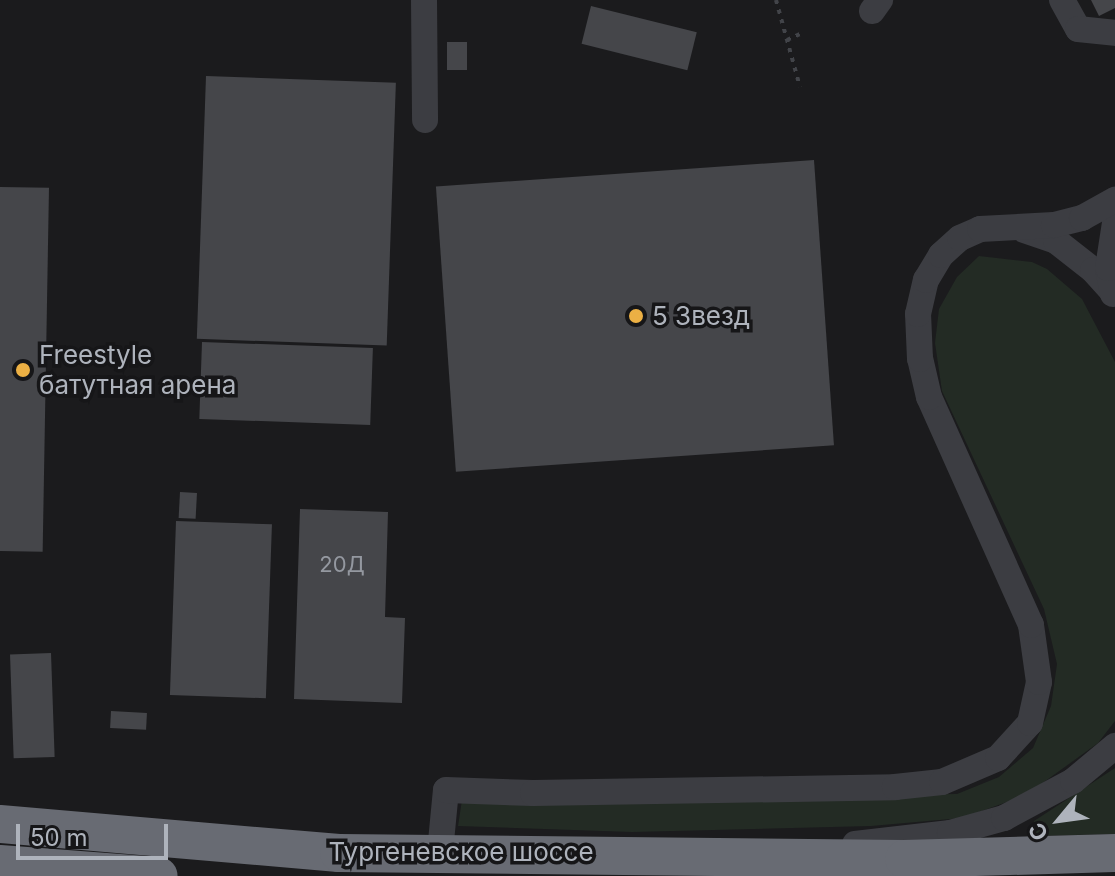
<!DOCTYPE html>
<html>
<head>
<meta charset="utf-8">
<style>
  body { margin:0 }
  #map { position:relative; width:1115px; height:876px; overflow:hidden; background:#1b1b1d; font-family:Inter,sans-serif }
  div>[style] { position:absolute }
  .green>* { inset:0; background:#232b24 }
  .building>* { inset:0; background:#45464a; transform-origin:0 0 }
  .path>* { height:4px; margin-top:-2px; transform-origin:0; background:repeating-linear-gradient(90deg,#424449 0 4px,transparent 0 10px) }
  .minor>* { height:26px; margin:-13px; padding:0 13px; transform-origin:13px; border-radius:13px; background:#3c3d42 }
  .highway>* { height:38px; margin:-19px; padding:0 19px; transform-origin:19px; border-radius:19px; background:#686b73 }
  .dots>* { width:22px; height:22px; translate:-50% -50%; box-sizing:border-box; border:4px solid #161618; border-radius:50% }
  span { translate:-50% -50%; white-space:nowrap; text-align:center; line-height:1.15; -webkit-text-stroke:7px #161618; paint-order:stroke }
  .number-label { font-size:22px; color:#9498a0 }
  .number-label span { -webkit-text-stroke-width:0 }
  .poi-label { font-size:26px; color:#aeb3bc }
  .left { translate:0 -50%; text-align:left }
  .street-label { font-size:26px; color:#aeb3bc }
  .north { position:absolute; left:1019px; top:780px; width:80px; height:80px; -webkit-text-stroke:6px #161618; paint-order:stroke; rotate:241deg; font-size:22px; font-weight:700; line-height:32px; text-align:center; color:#aeb3bc }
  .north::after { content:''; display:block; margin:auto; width:28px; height:36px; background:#aeb3bc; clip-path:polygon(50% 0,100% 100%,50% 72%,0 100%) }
  .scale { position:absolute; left:16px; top:824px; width:152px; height:36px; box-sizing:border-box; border:4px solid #aeb3bc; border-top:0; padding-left:10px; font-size:24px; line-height:28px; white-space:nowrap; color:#aeb3bc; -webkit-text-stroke:6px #161618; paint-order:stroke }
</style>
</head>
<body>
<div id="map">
  <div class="green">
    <i style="clip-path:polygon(979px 256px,1032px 262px,1047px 269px,1082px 299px,1115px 362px,1115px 721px,1098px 743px,1026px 795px,962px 818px,871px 826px,632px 832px,458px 826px,462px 800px,957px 794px,999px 777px,1033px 748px,1051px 706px,1057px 664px,1044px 609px,942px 391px,935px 343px,939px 309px,957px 277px)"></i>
    <i style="clip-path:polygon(1115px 768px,1115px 834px,1036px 836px,1031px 830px,1034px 821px)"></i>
  </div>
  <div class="building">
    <i style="clip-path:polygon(1091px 0,1115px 0,1115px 8px,1099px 16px)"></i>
    <i style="left:591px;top:6px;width:109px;height:39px;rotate:14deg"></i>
    <i style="left:447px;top:42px;width:20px;height:28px"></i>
    <i style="left:206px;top:76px;width:190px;height:263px;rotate:2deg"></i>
    <i style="left:814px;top:160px;width:286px;height:379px;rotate:86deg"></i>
    <i style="left:0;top:187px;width:49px;height:364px;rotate:1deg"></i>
    <i style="left:202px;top:342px;width:171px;height:77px;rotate:2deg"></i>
    <i style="left:180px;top:492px;width:17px;height:26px;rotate:3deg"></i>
    <i style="clip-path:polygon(300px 509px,388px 512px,385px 617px,405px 618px,402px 703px,294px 699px)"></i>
    <i style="left:176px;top:521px;width:96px;height:174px;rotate:2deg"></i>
    <i style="left:51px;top:653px;width:104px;height:41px;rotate:88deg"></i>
    <i style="left:111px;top:711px;width:36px;height:17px;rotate:3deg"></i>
  </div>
  <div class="path">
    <i style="left:776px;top:0;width:90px;rotate:74.6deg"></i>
    <i style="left:787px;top:40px;width:14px;rotate:-25deg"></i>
  </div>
  <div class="minor">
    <i style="left:424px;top:0;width:120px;rotate:89.5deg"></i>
    <i style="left:1062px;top:0;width:33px;rotate:61deg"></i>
    <i style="left:1078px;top:29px;width:37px;rotate:6deg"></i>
    <i style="left:872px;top:11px;width:14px;rotate:-54deg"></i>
    <i style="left:1024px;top:230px;width:34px;rotate:19deg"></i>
    <i style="left:1056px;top:241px;width:47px;rotate:38.1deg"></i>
    <i style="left:1093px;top:270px;width:28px;rotate:48deg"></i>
    <i style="left:1113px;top:294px;width:26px;rotate:-101deg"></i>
    <i style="left:1108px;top:268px;width:46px;rotate:-81.2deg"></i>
    <i style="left:855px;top:844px;width:96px;rotate:-6.6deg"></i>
    <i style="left:950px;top:833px;width:56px;rotate:-15.5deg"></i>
    <i style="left:1004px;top:818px;width:78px;rotate:-28.2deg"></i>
    <i style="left:1073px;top:781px;width:55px;rotate:-39.8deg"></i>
    <i style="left:440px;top:852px;width:62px;rotate:-84.5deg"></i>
    <i style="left:446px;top:790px;width:87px;rotate:2deg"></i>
    <i style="left:533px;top:793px;width:362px;rotate:-0.9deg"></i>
    <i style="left:895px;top:787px;width:47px;rotate:-6.1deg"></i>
    <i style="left:942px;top:782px;width:61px;rotate:-23.2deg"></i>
    <i style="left:998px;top:758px;width:47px;rotate:-47.6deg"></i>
    <i style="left:1030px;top:723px;width:42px;rotate:-77.6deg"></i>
    <i style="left:1039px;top:682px;width:58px;rotate:-98deg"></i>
    <i style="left:1031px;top:625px;width:250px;rotate:-114.1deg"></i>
    <i style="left:929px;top:397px;width:39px;rotate:-103deg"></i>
    <i style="left:920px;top:359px;width:45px;rotate:-92.5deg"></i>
    <i style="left:918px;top:314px;width:35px;rotate:-77deg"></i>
    <i style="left:926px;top:280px;width:29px;rotate:-59deg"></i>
    <i style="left:941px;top:255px;width:25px;rotate:-42deg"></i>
    <i style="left:960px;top:238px;width:22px;rotate:-24deg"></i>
    <i style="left:980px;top:229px;width:74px;rotate:-3.1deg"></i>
    <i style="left:1054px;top:225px;width:29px;rotate:-14deg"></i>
    <i style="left:1082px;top:218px;width:38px;rotate:-29deg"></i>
  </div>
  <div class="highway">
    <i style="left:0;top:824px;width:340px;rotate:4.9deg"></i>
    <i style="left:339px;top:853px;width:565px;rotate:0.61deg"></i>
    <i style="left:904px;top:859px;width:211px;rotate:-1.6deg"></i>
    <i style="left:0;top:864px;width:159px;rotate:4.3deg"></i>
  </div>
  <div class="dots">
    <i style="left:636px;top:316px;background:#ecb044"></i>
    <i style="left:23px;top:370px;background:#ecb044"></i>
  </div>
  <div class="number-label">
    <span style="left:342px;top:565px">20Д</span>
  </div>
  <div class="poi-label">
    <span class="left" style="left:652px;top:316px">5 Звезд</span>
    <span class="left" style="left:39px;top:370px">Freestyle<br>батутная арена</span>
  </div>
  <div class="street-label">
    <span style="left:461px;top:852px">Тургеневское шоссе</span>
  </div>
  <div class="north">С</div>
  <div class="scale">50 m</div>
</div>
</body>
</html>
